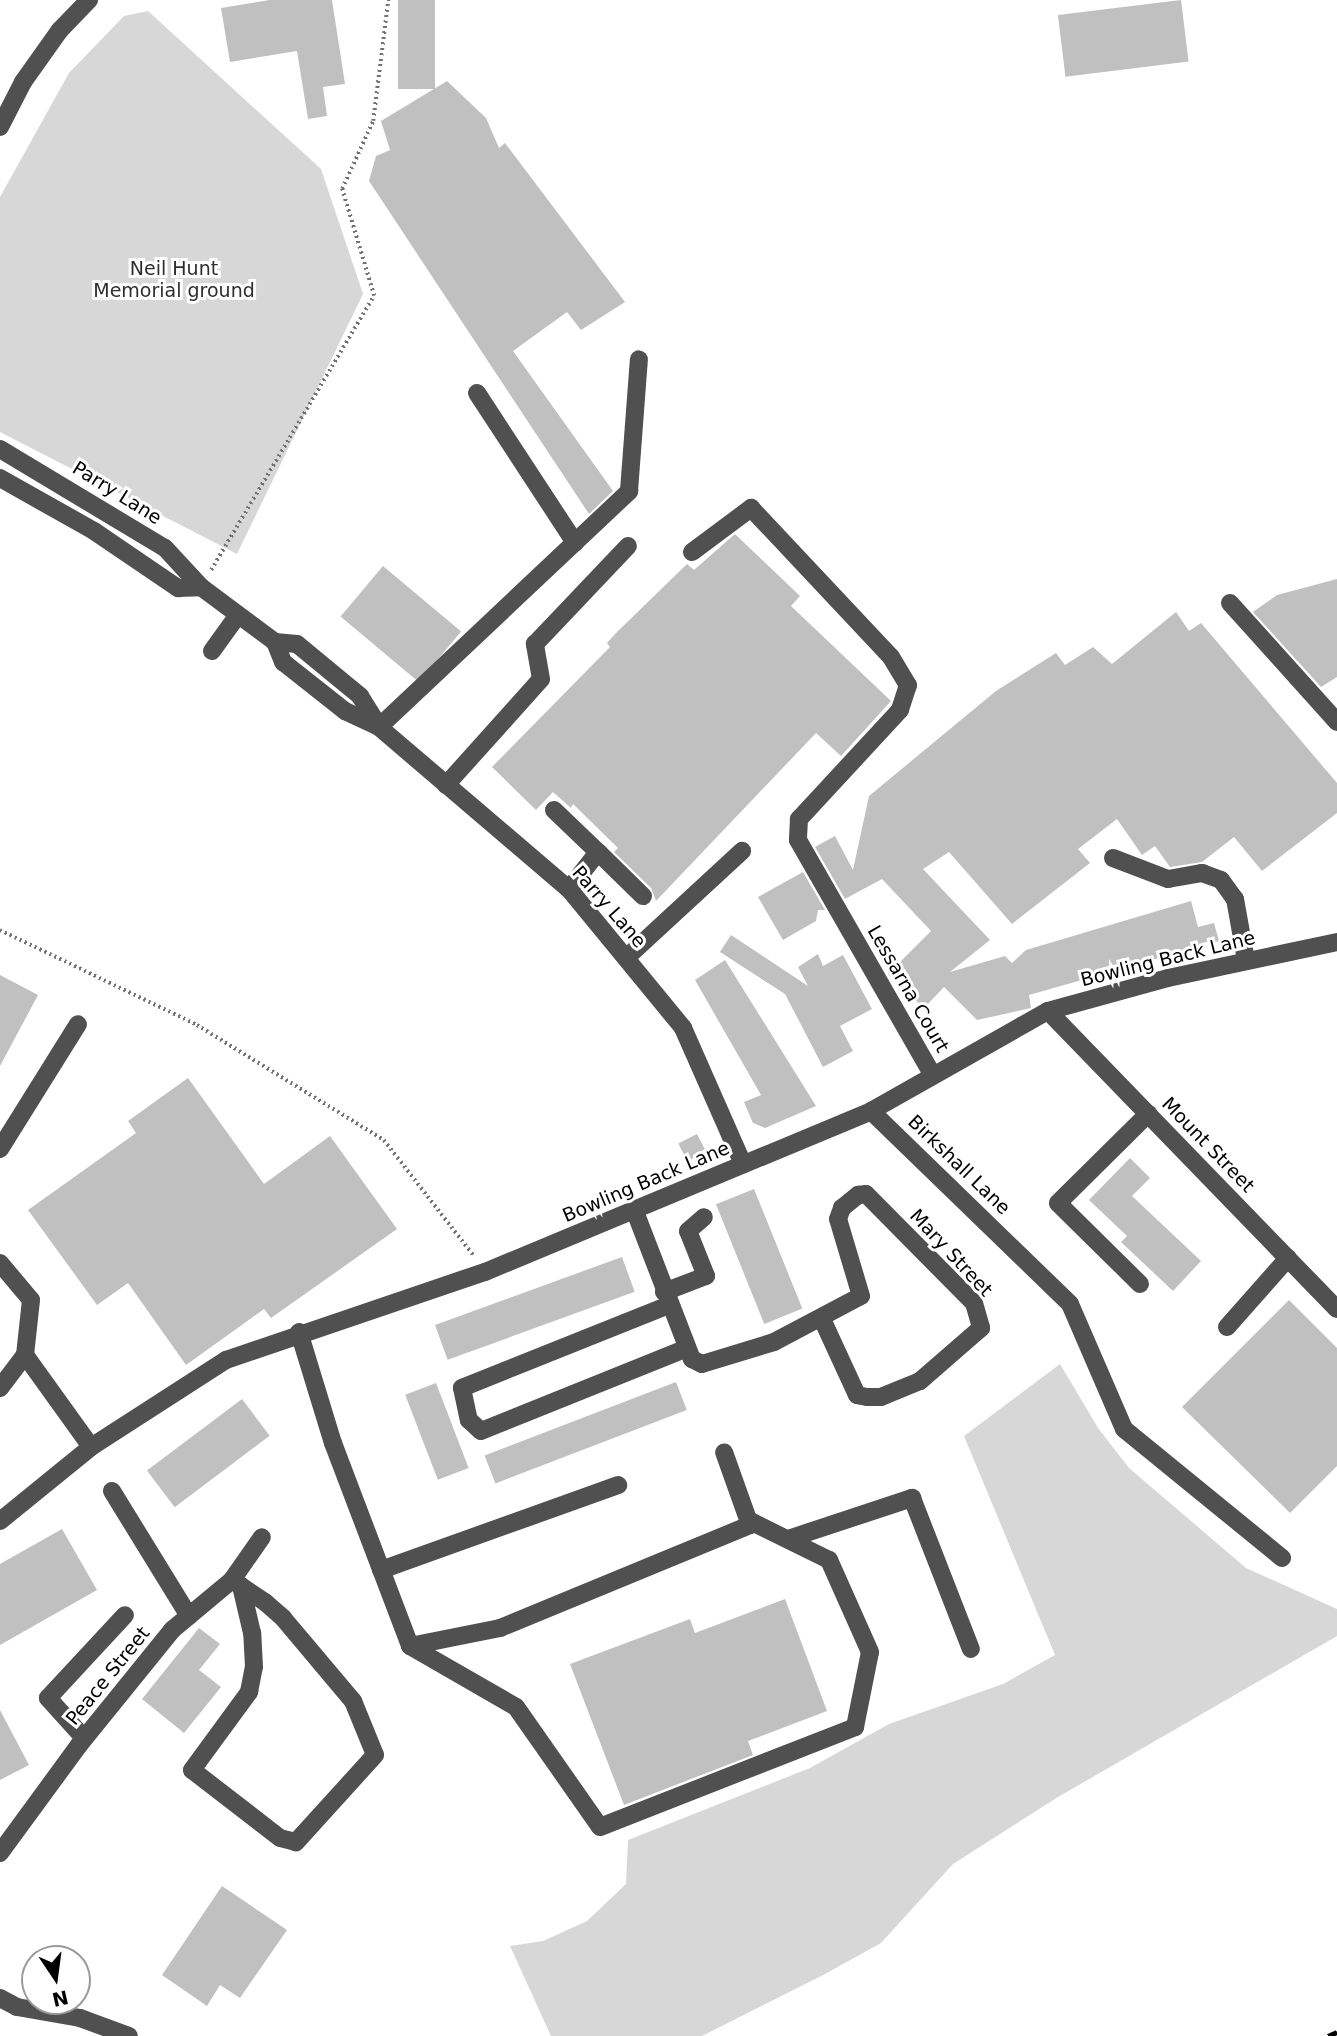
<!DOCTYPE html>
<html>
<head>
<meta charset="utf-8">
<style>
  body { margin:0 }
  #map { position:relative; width:1337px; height:2036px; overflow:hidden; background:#fff; font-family:"DejaVu Sans",sans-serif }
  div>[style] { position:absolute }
  .green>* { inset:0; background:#d7d7d7 }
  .building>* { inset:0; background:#c0c0c0; transform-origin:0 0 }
  .path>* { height:3.5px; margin-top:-1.75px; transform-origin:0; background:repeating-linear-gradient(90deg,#727272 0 2px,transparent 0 5.5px) }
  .minor>* { height:18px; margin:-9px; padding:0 9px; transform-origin:9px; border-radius:9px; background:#505050 }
  .rail>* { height:5px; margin-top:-2.5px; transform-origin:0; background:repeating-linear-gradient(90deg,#000 0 10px,transparent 0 13.5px) }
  span { translate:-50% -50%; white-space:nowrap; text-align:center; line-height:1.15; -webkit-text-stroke:6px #fff; paint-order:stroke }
  .park-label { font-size:19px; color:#2e2e2e }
  .street-label { font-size:19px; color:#000 }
  .north { position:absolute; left:21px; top:1945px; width:70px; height:70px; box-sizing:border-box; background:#fff; border:2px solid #999; border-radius:50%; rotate:167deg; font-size:19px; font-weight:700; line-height:28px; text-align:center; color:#000 }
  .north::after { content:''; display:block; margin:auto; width:24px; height:32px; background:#000; clip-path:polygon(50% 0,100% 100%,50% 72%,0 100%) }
</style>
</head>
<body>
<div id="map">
  <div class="green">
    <i style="clip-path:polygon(148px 11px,321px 169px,363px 294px,237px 554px,0 432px,0 197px,69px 73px,124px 16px)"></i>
    <i style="clip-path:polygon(1060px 1364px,1098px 1428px,1129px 1468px,1246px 1568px,1337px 1609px,1337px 1636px,1058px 1797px,953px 1864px,881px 1943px,825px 1974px,702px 2036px,551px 2036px,510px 1946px,543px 1941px,587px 1921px,626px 1884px,628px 1840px,810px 1768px,889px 1724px,1003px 1684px,1055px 1655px,964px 1436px)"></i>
  </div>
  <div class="building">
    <i style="clip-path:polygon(270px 0,332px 0,345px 84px,323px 87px,327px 116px,308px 119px,297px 51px,230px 62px,221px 8px)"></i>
    <i style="left:398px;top:0;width:37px;height:89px"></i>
    <i style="left:1181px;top:0;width:62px;height:124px;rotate:83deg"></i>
    <i style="clip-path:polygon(447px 81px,486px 118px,499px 148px,505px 143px,625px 302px,581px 330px,567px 312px,513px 351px,613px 491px,589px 514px,369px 181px,376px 156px,390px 150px,381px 121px)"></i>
    <i style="clip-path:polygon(735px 534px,800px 596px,791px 606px,891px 701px,841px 756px,816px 733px,656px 901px,651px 888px,614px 852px,618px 848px,573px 804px,571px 808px,553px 792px,536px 810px,492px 767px,610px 647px,607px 643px,616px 633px,687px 564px,694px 570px)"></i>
    <i style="left:383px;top:566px;width:102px;height:66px;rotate:40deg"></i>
    <i style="clip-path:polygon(1337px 579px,1337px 677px,1321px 687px,1253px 612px,1277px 595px)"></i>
    <i style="clip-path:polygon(1176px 612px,1189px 631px,1201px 623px,1337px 783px,1337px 813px,1262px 871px,1234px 837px,1202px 862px,1170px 867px,1155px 846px,1142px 855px,1117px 819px,1078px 849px,1090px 863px,1012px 924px,949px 852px,923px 869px,990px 940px,950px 972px,1005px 956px,1012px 963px,1026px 950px,1191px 901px,1198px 927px,1214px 923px,1219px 941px,1029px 995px,1031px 1008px,977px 1020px,944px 987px,924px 1008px,888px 974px,931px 931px,882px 879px,845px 899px,815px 847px,835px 836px,853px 870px,869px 796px,996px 691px,1056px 653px,1065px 665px,1093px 647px,1112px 664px)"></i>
    <i style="clip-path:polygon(803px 872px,825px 910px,818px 910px,816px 921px,783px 940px,758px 897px)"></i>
    <i style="clip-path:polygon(731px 935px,808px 986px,798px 967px,818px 954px,823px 966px,843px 955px,872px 1009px,840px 1026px,853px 1051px,823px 1067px,785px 994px,720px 952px)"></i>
    <i style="clip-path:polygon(725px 960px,816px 1106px,765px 1128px,753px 1123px,744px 1102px,761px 1095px,695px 980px)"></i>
    <i style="clip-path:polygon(0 975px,38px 995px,0 1066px)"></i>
    <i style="clip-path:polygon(188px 1078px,264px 1184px,330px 1136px,397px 1229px,271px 1318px,264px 1309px,186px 1365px,128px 1283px,97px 1305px,28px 1210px,136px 1133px,128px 1121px)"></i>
    <i style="left:697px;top:1134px;width:20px;height:21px;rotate:63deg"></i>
    <i style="clip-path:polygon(1130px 1158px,1150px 1178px,1132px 1196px,1201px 1261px,1173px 1291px,1121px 1242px,1127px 1236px,1089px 1200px)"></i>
    <i style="left:754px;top:1189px;width:129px;height:41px;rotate:68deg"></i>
    <i style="left:622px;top:1257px;width:37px;height:199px;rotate:70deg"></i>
    <i style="clip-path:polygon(1289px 1300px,1337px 1348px,1337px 1466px,1290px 1513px,1182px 1407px)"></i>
    <i style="left:676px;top:1382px;width:30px;height:205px;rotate:69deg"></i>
    <i style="left:436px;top:1383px;width:91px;height:33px;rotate:69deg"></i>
    <i style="left:242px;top:1399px;width:46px;height:119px;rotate:53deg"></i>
    <i style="clip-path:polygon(62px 1529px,97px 1590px,0 1645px,0 1564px)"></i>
    <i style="clip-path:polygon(785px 1599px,827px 1711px,748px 1741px,753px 1755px,624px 1805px,570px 1664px,690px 1619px,695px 1633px)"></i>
    <i style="clip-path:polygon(199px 1628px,220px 1644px,199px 1670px,221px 1687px,184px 1733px,142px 1699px)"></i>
    <i style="clip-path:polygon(0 1710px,29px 1765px,0 1780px)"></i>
    <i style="clip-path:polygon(222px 1886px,287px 1930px,240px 1998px,220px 1985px,207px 2006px,162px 1975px)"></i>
  </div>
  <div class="path">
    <i style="left:211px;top:570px;width:319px;rotate:-59.3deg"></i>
    <i style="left:374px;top:296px;width:112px;rotate:-106.7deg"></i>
    <i style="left:342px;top:189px;width:75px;rotate:-65.5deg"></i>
    <i style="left:373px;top:121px;width:122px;rotate:-82.9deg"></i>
    <i style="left:0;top:930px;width:219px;rotate:25.7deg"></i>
    <i style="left:197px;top:1025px;width:220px;rotate:31.6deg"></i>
    <i style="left:384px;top:1140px;width:147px;rotate:52.2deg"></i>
  </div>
  <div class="minor">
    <i style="left:0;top:127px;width:51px;rotate:-62.9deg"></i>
    <i style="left:23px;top:82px;width:64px;rotate:-54.6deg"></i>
    <i style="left:60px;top:30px;width:42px;rotate:-46deg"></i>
    <i style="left:477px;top:393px;width:179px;rotate:56.8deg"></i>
    <i style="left:0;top:449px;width:192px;rotate:31deg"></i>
    <i style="left:165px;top:548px;width:53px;rotate:47.3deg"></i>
    <i style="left:201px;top:587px;width:92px;rotate:36.6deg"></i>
    <i style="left:275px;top:642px;width:22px;rotate:5deg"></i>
    <i style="left:297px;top:644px;width:82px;rotate:39.5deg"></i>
    <i style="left:360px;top:696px;width:36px;rotate:58deg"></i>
    <i style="left:0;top:478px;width:108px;rotate:29.4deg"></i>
    <i style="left:94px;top:531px;width:102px;rotate:34.2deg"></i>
    <i style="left:178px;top:588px;width:23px;rotate:-2deg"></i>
    <i style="left:692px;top:552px;width:74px;rotate:-36.7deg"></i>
    <i style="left:751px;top:508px;width:204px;rotate:46.8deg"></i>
    <i style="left:891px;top:657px;width:33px;rotate:59deg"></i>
    <i style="left:908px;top:685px;width:26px;rotate:108deg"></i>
    <i style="left:900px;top:710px;width:149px;rotate:132.8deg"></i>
    <i style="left:799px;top:819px;width:21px;rotate:93deg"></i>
    <i style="left:798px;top:840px;width:270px;rotate:60.2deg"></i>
    <i style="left:1230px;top:603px;width:160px;rotate:48deg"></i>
    <i style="left:275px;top:642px;width:22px;rotate:68deg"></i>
    <i style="left:283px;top:662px;width:79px;rotate:38.3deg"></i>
    <i style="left:345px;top:711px;width:38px;rotate:25deg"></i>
    <i style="left:379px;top:727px;width:250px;rotate:40.5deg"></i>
    <i style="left:569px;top:889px;width:180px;rotate:50.6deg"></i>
    <i style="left:683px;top:1028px;width:149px;rotate:66.2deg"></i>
    <i style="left:212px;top:651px;width:44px;rotate:-54.2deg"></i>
    <i style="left:379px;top:727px;width:344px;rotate:-43.3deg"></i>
    <i style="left:629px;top:491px;width:132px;rotate:-85.7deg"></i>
    <i style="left:446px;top:785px;width:142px;rotate:-48.1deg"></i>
    <i style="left:541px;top:679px;width:36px;rotate:-100deg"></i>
    <i style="left:535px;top:644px;width:135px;rotate:-46.5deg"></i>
    <i style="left:554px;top:810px;width:61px;rotate:43.7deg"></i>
    <i style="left:1113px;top:858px;width:59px;rotate:20.9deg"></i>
    <i style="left:1168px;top:879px;width:35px;rotate:-10deg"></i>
    <i style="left:1202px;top:873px;width:20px;rotate:20deg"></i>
    <i style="left:1221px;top:880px;width:24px;rotate:54deg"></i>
    <i style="left:1235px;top:899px;width:62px;rotate:79.8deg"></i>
    <i style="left:569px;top:889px;width:47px;rotate:-51.9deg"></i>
    <i style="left:598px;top:852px;width:63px;rotate:44.4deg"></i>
    <i style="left:626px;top:958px;width:158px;rotate:-42.7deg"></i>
    <i style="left:1048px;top:1011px;width:415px;rotate:45.9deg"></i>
    <i style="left:871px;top:1111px;width:277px;rotate:44.1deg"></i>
    <i style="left:1070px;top:1304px;width:136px;rotate:66.6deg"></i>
    <i style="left:1124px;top:1429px;width:204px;rotate:39.2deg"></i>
    <i style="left:0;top:1149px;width:147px;rotate:-58deg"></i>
    <i style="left:634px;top:1209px;width:161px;rotate:68.9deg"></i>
    <i style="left:692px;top:1359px;width:11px;rotate:27deg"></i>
    <i style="left:702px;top:1364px;width:75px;rotate:-17deg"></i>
    <i style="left:774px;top:1342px;width:98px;rotate:-27.9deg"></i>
    <i style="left:861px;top:1296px;width:80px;rotate:-106.6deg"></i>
    <i style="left:838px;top:1219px;width:12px;rotate:-70deg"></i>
    <i style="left:842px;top:1208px;width:21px;rotate:-39deg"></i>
    <i style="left:858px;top:1195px;width:8px;rotate:-7deg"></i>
    <i style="left:866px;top:1194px;width:153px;rotate:45.3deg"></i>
    <i style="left:974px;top:1303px;width:26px;rotate:74deg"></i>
    <i style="left:981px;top:1328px;width:81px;rotate:139deg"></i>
    <i style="left:920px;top:1381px;width:42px;rotate:157.7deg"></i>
    <i style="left:881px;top:1397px;width:14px;rotate:180deg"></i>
    <i style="left:867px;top:1397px;width:10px;rotate:-169deg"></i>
    <i style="left:857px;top:1395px;width:84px;rotate:-114.7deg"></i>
    <i style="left:0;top:1263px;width:48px;rotate:50deg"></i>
    <i style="left:31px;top:1300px;width:55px;rotate:96.2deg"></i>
    <i style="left:25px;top:1355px;width:113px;rotate:54.3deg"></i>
    <i style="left:1140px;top:1284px;width:115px;rotate:-135.4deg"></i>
    <i style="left:1058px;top:1203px;width:127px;rotate:-44.7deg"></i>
    <i style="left:664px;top:1292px;width:45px;rotate:-20.9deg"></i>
    <i style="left:706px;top:1276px;width:48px;rotate:-111.8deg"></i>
    <i style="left:688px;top:1231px;width:21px;rotate:-41deg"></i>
    <i style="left:669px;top:1305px;width:223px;rotate:158.2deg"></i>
    <i style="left:462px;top:1388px;width:33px;rotate:78deg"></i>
    <i style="left:469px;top:1420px;width:16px;rotate:43deg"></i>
    <i style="left:481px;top:1431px;width:222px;rotate:-21.9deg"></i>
    <i style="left:1227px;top:1327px;width:92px;rotate:-48.5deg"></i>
    <i style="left:299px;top:1332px;width:116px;rotate:73deg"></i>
    <i style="left:333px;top:1443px;width:217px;rotate:69.2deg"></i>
    <i style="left:410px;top:1646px;width:122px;rotate:29.9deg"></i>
    <i style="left:516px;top:1707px;width:146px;rotate:55deg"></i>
    <i style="left:600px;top:1827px;width:274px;rotate:-21.4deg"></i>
    <i style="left:855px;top:1727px;width:76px;rotate:-78.7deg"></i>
    <i style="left:870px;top:1652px;width:101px;rotate:-114deg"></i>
    <i style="left:829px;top:1560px;width:90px;rotate:-153.7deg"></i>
    <i style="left:0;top:1388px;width:41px;rotate:-52.9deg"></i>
    <i style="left:112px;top:1491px;width:147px;rotate:58.4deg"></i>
    <i style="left:0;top:1521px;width:117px;rotate:-39.1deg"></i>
    <i style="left:91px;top:1447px;width:161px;rotate:-32.8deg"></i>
    <i style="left:226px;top:1360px;width:274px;rotate:-18.8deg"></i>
    <i style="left:485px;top:1272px;width:418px;rotate:-22.6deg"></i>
    <i style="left:871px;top:1111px;width:203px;rotate:-29.5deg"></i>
    <i style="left:1048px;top:1011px;width:124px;rotate:-15.4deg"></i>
    <i style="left:1168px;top:978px;width:173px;rotate:-12deg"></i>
    <i style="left:788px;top:1539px;width:131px;rotate:-18.3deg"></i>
    <i style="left:912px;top:1498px;width:162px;rotate:68.7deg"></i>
    <i style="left:381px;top:1570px;width:252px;rotate:-19.7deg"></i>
    <i style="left:232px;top:1580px;width:11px;rotate:34deg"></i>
    <i style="left:241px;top:1586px;width:30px;rotate:34deg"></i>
    <i style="left:266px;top:1603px;width:23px;rotate:41deg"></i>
    <i style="left:283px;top:1618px;width:109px;rotate:49.9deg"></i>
    <i style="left:353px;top:1701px;width:58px;rotate:67.8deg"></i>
    <i style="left:375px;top:1755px;width:118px;rotate:132.2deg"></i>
    <i style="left:296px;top:1842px;width:16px;rotate:-166deg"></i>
    <i style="left:280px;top:1838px;width:111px;rotate:-142.3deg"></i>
    <i style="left:192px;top:1770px;width:97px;rotate:-53.8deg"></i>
    <i style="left:249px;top:1692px;width:25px;rotate:-79deg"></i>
    <i style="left:254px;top:1667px;width:34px;rotate:-93deg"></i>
    <i style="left:252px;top:1633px;width:48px;rotate:-103.2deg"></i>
    <i style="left:410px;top:1646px;width:92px;rotate:-11.3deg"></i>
    <i style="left:500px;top:1628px;width:270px;rotate:-22.4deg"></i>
    <i style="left:750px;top:1525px;width:77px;rotate:-109.6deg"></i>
    <i style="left:84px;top:1738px;width:54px;rotate:-132deg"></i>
    <i style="left:48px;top:1698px;width:113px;rotate:-47.1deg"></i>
    <i style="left:0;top:1853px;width:134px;rotate:-53.8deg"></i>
    <i style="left:79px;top:1745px;width:148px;rotate:-51deg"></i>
    <i style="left:172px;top:1630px;width:78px;rotate:-39.8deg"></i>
    <i style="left:232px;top:1580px;width:52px;rotate:-55.1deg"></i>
    <i style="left:0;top:1998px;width:19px;rotate:28deg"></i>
    <i style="left:17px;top:2007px;width:64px;rotate:9.9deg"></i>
    <i style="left:80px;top:2018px;width:52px;rotate:20.2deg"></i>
  </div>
  <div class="rail">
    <i style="left:1328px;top:2036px;width:10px;rotate:-24deg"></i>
  </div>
  <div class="park-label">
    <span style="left:174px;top:280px">Neil Hunt<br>Memorial ground</span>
  </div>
  <div class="street-label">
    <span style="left:117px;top:493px;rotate:32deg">Parry Lane</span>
    <span style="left:609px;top:907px;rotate:49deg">Parry Lane</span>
    <span style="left:1168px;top:959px;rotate:-14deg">Bowling Back Lane</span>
    <span style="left:908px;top:989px;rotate:60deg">Lessarna Court</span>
    <span style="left:1208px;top:1145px;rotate:46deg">Mount Street</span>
    <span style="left:959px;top:1165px;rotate:44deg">Birkshall Lane</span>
    <span style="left:646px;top:1182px;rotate:-23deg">Bowling Back Lane</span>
    <span style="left:951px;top:1253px;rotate:47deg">Mary Street</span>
    <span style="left:108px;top:1676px;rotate:-51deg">Peace Street</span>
  </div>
  <div class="north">N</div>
</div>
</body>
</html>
